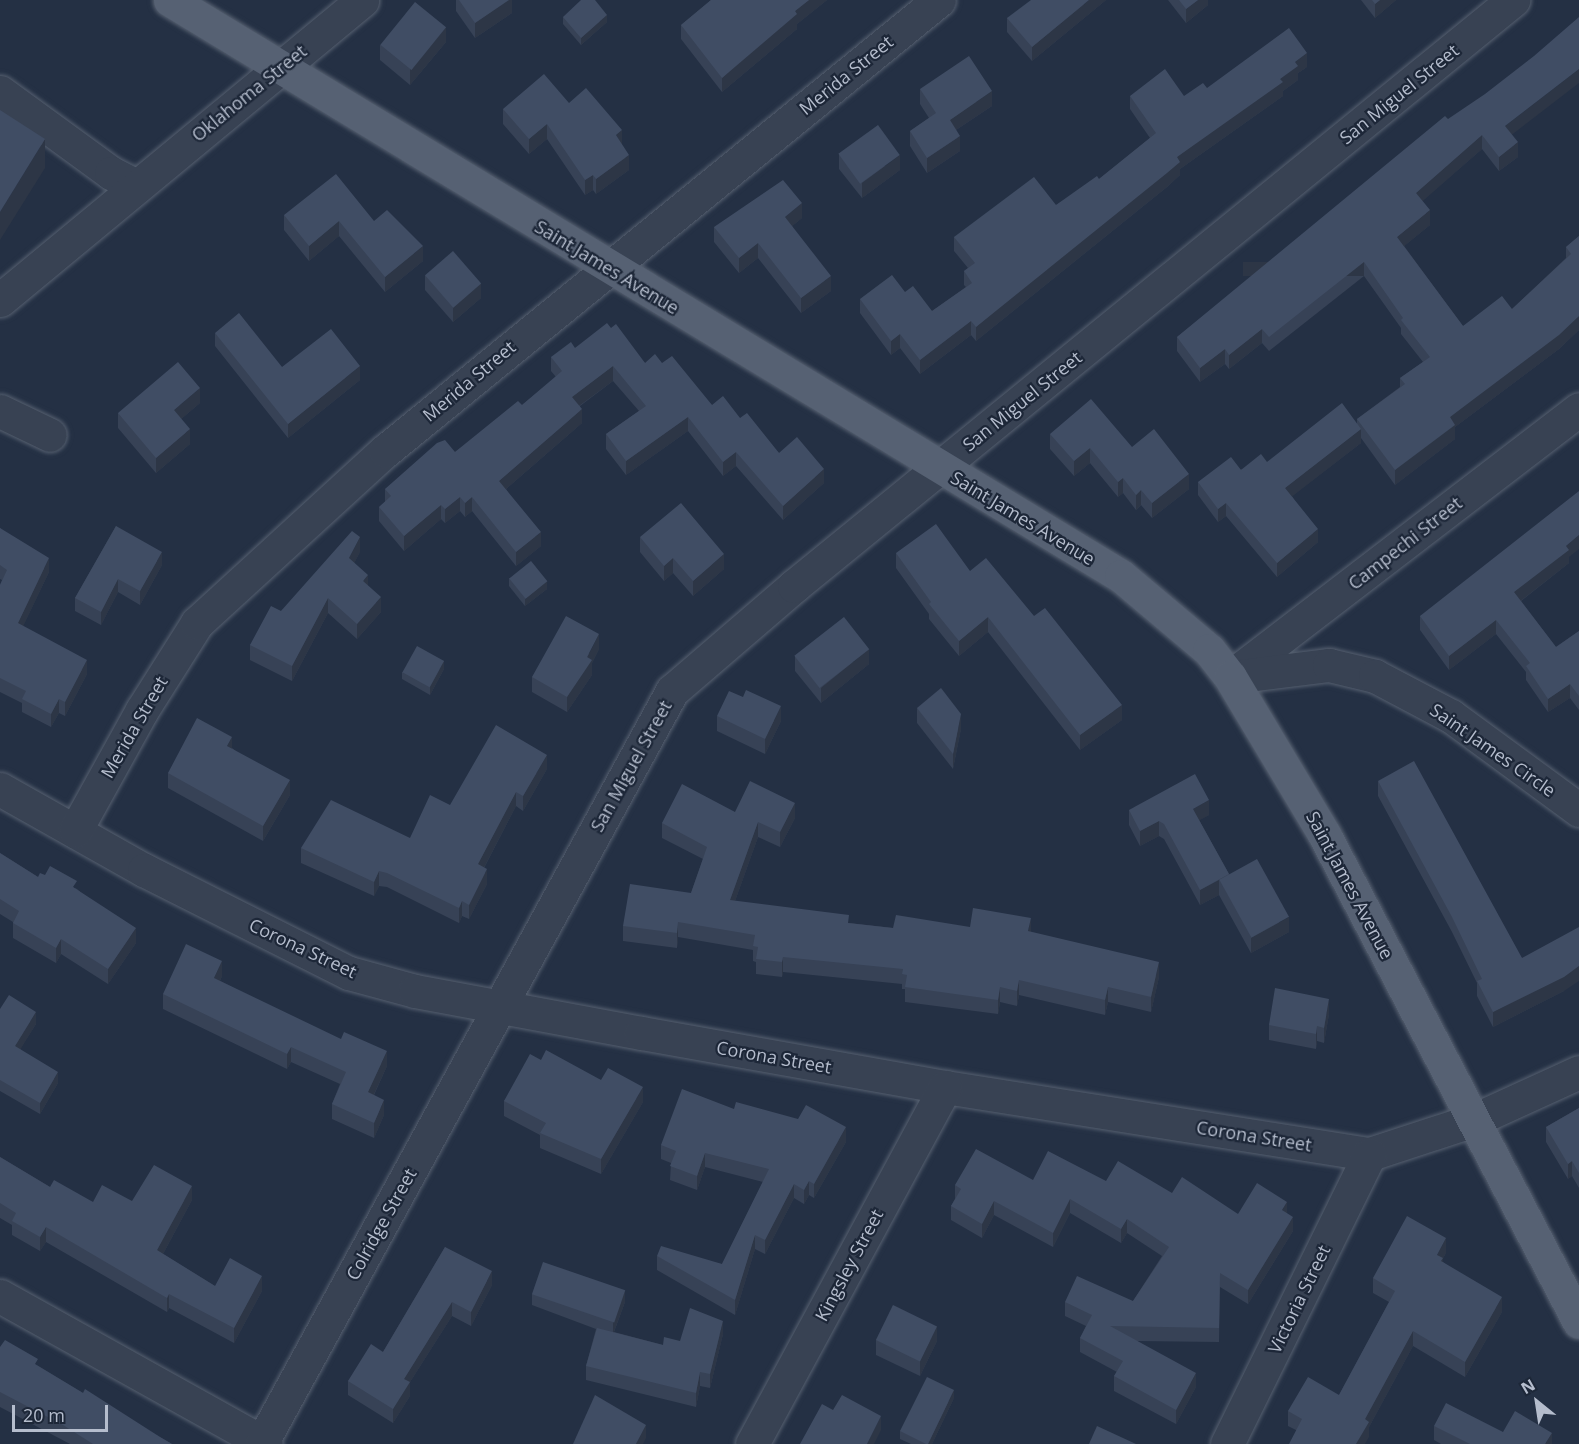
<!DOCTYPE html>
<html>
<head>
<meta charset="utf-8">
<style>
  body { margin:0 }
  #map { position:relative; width:1579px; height:1444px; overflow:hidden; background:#243044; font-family:"Open Sans",sans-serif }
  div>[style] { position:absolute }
  .roads { filter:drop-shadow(0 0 2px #566070) drop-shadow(0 0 2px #566070) }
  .minor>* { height:33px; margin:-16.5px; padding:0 16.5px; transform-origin:16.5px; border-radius:16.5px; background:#384253 }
  .major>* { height:33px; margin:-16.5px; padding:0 16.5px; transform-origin:16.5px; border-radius:16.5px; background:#566173 }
  .wall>* { inset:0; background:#374256 }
  .shaded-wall>* { inset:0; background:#2d3646; transform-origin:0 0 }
  .building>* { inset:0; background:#404d64; transform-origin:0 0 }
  span { translate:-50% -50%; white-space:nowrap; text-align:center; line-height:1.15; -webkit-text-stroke:4.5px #1d2738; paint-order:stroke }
  .street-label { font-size:18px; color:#b5bdcd }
  .north { position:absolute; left:1507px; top:1372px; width:60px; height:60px; -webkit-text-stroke:4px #1d2738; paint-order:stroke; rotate:330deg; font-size:16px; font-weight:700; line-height:24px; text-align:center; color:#b5bdcd }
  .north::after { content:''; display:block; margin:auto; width:21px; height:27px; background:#b5bdcd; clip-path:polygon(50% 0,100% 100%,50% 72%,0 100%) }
  .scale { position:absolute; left:12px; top:1405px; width:96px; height:27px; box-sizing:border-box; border:3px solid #b5bdcd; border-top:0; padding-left:8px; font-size:18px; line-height:21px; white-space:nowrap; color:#b5bdcd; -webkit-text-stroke:4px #1d2738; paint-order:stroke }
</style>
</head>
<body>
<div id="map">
  <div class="roads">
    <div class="minor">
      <i style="left:0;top:92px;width:137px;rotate:36.1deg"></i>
      <i style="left:111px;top:173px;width:28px;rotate:27deg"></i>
      <i style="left:0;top:300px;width:470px;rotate:-39.6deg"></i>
      <i style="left:0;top:411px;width:55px;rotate:25.6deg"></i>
      <i style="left:1230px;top:677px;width:440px;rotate:-37.5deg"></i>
      <i style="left:1232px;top:677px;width:98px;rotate:-7.1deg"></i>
      <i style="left:1329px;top:665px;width:47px;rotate:13.4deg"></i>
      <i style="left:1375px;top:676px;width:86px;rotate:27.8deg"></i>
      <i style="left:1451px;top:716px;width:159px;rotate:36.3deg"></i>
      <i style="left:0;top:789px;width:165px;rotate:29.4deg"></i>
      <i style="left:144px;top:870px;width:229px;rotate:26.7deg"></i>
      <i style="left:349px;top:973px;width:68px;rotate:15.3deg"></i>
      <i style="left:415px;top:991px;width:230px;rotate:10.5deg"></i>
      <i style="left:641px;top:1033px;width:309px;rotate:10.1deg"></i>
      <i style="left:945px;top:1087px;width:430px;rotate:9deg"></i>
      <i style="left:1370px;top:1154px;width:109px;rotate:-18.1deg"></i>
      <i style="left:1474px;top:1120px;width:115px;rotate:-24.6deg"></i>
      <i style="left:75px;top:831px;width:138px;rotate:-61deg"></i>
      <i style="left:142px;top:710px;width:103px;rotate:-57.7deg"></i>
      <i style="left:197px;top:623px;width:255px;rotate:-42.5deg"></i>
      <i style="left:385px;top:451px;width:714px;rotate:-39.15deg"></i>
      <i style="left:0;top:1296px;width:304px;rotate:29.1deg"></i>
      <i style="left:262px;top:1442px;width:856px;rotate:-61.37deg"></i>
      <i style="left:672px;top:691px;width:161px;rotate:-40.7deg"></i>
      <i style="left:794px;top:586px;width:928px;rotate:-39.18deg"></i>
      <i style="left:752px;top:1444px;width:406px;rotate:-61.6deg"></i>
      <i style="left:1227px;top:1444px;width:323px;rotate:-63.8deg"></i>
    </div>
    <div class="major">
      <i style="left:170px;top:0;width:1112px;rotate:31.2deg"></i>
      <i style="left:1121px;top:576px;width:115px;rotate:40.1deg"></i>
      <i style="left:1209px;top:650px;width:34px;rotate:52deg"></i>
      <i style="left:1230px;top:677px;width:185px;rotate:59.1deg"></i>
      <i style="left:1325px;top:836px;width:548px;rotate:62.41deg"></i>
    </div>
  </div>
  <div class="wall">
    <i style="clip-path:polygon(456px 0,512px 0,512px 13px,475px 38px,456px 11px)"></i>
    <i style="clip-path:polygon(711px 0,827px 0,797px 24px,797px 29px,722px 92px,681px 39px,681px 25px)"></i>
    <i style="clip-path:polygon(1106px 0,1032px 61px,1007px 32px,1007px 18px)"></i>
    <i style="clip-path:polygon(1168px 0,1208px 0,1208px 5px,1186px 23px)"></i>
    <i style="clip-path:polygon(1361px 0,1396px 0,1375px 18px)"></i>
    <i style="clip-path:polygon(563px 17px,607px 22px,581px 45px,563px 24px)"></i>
    <i style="clip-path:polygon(446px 42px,410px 85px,380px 60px,380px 45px)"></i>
    <i style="clip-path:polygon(1307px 67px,1298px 73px,1298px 80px,1283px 91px,1283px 96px,1180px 169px,1180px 175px,1167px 187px,976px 341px,971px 335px,920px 374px,900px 348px,891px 355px,860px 313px,860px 299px,905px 292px,932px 311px,966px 287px,964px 285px,964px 271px,968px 268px,954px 251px,954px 237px,1056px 205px,1099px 179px,1150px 138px,1130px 109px,1130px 96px,1184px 96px,1207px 88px)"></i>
    <i style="clip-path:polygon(920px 89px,992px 106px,956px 130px,960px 151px,927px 173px,910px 146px,910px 131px,929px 118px,920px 104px)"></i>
    <i style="clip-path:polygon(569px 103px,622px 145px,629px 170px,596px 194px,593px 190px,585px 195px,547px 139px,529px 154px,503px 124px,503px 109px)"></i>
    <i style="clip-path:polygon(1448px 119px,1512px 135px,1518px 157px,1499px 171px,1482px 149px,1422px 201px,1430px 225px,1404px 246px,1463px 326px,1512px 309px,1566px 258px,1566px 247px,1579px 236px,1579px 330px,1559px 349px,1455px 427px,1455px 439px,1395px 485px,1361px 438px,1361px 443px,1292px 496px,1318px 542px,1277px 577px,1226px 516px,1218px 522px,1198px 495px,1198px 482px,1267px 462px,1357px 424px,1357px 419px,1400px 387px,1400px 378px,1423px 362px,1401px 334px,1401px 328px,1364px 276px,1269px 351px,1262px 343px,1229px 369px,1225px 364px,1200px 382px,1177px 351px,1177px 337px)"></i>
    <i style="clip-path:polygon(839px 154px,900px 170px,862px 198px,839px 169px)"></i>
    <i style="clip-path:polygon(284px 215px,374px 221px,423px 261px,385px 292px,339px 236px,309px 261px,284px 230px)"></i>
    <i style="clip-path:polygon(802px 218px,792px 226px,831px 291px,801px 313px,758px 258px,739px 273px,714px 242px,714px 227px)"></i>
    <i style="clip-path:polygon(425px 275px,481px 298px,453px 322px,425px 290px)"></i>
    <i style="clip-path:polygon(611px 328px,645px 363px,662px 363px,712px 405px,740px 418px,779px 453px,824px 483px,783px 520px,736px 466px,723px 476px,688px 431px,626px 475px,606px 449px,606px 434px,639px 411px,613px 381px,580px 406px,582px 423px,506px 489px,541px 546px,516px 566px,472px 511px,465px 517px,460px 511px,445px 523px,441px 519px,404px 551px,379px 521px,379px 507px,385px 502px,385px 489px,455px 452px,522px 405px,556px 377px,551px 371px,551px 357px,575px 348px)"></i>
    <i style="clip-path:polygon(215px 333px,282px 367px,360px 380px,288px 438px,215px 346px)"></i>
    <i style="clip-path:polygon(200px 403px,181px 419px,190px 444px,156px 473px,118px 428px,118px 413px)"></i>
    <i style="clip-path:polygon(1050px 434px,1132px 447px,1189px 489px,1152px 518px,1141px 505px,1136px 510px,1123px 493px,1118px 497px,1090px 463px,1074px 476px,1050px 449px)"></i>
    <i style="clip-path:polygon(116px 526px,162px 565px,140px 605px,118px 592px,101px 625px,75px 611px,75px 598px)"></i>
    <i style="clip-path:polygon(0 528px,49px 572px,23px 626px,87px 674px,65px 716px,59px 713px,51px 727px,22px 712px,22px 703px,0 692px,0 585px,2px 580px,0 579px)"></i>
    <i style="clip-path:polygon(640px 537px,724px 569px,693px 596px,673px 573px,664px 581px,640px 552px)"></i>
    <i style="clip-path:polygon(360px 552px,354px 563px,368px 586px,381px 612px,357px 639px,328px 613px,292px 681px,250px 660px,250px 645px,281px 611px)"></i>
    <i style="clip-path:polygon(896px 553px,970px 571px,1034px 616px,1122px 720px,1080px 750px,988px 632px,959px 656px,929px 619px,929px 614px,896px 568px)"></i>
    <i style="clip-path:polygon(1569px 557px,1569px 563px,1521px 601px,1556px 647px,1579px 631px,1579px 710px,1570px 698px,1548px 712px,1526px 680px,1526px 672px,1496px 634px,1449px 670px,1420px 630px,1420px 616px)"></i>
    <i style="clip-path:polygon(509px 578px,547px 589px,525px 606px,509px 586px)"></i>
    <i style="clip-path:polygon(599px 649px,592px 663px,592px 675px,567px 712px,532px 692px,532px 677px)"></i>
    <i style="clip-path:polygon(795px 656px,869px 664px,821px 703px,795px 671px)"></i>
    <i style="clip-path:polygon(444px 669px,430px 695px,402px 679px,402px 672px)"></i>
    <i style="clip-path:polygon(917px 708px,961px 729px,953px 769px,917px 723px)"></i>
    <i style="clip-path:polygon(717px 716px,781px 721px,765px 754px,717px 731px)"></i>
    <i style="clip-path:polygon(232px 748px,290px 795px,263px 841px,168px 788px,168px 773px)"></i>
    <i style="clip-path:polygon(547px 769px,523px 811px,516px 806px,484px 868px,487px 884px,469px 919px,462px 916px,459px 923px,387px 887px,379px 886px,374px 896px,301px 863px,301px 848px,410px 838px,450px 805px)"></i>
    <i style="clip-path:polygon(1378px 781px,1522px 958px,1564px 991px,1493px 1027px,1477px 996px,1477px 983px,1452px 932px,1378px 796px)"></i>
    <i style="clip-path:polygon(1129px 810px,1209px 815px,1199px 820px,1229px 874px,1289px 932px,1251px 953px,1219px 895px,1200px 905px,1164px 839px,1159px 836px,1140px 846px,1129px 825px)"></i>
    <i style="clip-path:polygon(735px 812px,795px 818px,780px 847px,758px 837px,735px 901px,849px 923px,893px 928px,970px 927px,1031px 932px,1159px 977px,1151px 1012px,1108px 1002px,1105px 1015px,1019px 995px,1017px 1006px,1000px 1002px,998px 1014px,905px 1002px,905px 989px,902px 989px,902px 984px,783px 972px,782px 977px,756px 974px,756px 962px,753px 961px,753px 950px,678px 937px,677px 948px,623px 941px,623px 926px,691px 893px,703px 859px,662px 838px,662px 823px)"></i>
    <i style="clip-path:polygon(0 853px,38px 877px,45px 875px,77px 889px,136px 943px,108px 984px,61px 954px,56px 963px,13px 938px,13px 922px,0 914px)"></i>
    <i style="clip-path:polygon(222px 976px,220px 981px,387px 1066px,374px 1095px,384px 1115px,374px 1138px,332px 1119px,332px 1104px,340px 1084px,291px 1062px,287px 1069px,163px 1009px,163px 994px)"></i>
    <i style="clip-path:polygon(0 1009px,36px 1024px,20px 1049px,58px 1083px,40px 1114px,0 1091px)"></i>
    <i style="clip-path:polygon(1329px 1014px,1324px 1043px,1317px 1041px,1316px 1049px,1269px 1040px,1269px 1025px)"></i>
    <i style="clip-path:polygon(541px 1060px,601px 1080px,643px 1102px,601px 1174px,540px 1148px,540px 1135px,504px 1116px,504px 1101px)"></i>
    <i style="clip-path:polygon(1579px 1108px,1579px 1188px,1572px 1176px,1568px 1179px,1546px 1142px,1546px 1127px)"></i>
    <i style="clip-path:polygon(734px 1109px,846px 1142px,814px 1198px,809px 1195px,804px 1204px,794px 1198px,765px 1254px,755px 1249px,735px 1315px,657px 1270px,657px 1256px,722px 1264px,763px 1182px,705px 1167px,697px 1190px,670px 1180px,671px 1163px,661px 1159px,661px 1145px)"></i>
    <i style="clip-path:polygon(0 1157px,50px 1187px,93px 1202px,192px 1200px,163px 1254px,215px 1286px,262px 1291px,234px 1343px,169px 1308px,167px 1312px,46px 1242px,40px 1251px,12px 1235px,12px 1225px,0 1218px)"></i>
    <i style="clip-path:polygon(1033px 1180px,1106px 1181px,1172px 1193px,1238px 1214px,1287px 1214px,1293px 1231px,1248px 1304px,1220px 1287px,1219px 1342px,1137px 1341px,1196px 1387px,1176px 1424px,1114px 1391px,1114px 1376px,1117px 1372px,1080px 1352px,1080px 1338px,1086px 1326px,1065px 1316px,1065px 1302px,1133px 1301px,1162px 1256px,1127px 1233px,1121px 1243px,1070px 1213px,1053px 1247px,994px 1215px,982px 1238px,951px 1220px,951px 1206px,955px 1199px,955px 1185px)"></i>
    <i style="clip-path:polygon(445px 1247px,492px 1285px,471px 1326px,452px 1316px,410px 1382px,410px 1396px,393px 1423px,348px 1395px,348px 1381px,383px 1352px)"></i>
    <i style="clip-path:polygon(1446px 1253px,1443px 1258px,1443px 1262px,1502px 1312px,1465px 1377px,1413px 1346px,1369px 1427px,1369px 1437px,1296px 1430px,1288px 1426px,1288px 1411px,1339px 1395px,1389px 1302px,1373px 1293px,1373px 1278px)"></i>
    <i style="clip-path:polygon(532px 1294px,625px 1302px,614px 1332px,663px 1345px,680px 1341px,723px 1334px,710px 1388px,700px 1386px,696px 1407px,586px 1380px,586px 1366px,596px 1329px,532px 1305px)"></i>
    <i style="clip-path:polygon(876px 1340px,937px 1341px,920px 1376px,876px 1355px)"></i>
    <i style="clip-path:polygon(0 1347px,38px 1366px,83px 1393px,172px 1444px,70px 1444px,0 1407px)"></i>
    <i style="clip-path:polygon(954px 1398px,932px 1444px,911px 1444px,900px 1439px,900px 1431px)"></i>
    <i style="clip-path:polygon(1434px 1426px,1503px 1432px,1552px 1444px,1441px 1444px,1434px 1440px)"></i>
  </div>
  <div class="shaded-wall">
    <i style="clip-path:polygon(508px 0,512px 0,512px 13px,475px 38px,475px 23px)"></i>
    <i style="clip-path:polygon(809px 0,827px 0,797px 24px,797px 29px,722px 92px,722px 78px,795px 11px)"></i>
    <i style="clip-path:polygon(1089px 0,1106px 0,1032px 61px,1032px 47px)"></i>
    <i style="clip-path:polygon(1198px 0,1208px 0,1208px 5px,1186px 23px,1186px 9px)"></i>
    <i style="clip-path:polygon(1380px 0,1396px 0,1375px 18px,1375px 4px)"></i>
    <i style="clip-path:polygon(607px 15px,607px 22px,581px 45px,581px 38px)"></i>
    <i style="clip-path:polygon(446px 27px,446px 42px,410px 85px,410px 70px)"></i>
    <i style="clip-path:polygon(1307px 53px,1307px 67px,1298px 73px,1298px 80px,1283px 91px,1283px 96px,1180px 169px,1180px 175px,1167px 187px,976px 341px,976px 327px,1177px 157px,1280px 79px,1295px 62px)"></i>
    <i style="clip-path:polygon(1579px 69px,1579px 83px,1505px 140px,1505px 126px)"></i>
    <i style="clip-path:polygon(992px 91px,992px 106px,950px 134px,950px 120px)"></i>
    <i style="clip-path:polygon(547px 124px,547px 139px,529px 154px,529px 139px)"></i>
    <i style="clip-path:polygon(622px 130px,622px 145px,616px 135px)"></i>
    <i style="clip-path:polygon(1482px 135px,1482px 149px,1416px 207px,1416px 193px)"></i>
    <i style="clip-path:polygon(960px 136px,960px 151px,927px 173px,927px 158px)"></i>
    <i style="clip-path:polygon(45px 139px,45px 168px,0 240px,0 212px)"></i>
    <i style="clip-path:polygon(1518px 142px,1518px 157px,1499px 171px,1499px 157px)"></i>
    <i style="clip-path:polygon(629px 155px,629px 170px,596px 194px,596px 179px)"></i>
    <i style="clip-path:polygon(900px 155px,900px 170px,862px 198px,862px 183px)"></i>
    <i style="clip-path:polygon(593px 175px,593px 190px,585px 195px,585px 180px)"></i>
    <i style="clip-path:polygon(802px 203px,802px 218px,785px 232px,785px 217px)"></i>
    <i style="clip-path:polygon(1430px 210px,1430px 225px,1397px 252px,1397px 237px)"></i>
    <i style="clip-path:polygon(339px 221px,339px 236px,309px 261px,309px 246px)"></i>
    <i style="clip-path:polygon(758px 243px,758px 258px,739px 273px,739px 258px)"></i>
    <i style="clip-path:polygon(423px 246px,423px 261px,385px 292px,385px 277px)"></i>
    <i style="left:1364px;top:262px;width:14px;height:121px;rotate:90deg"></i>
    <i style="clip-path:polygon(831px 276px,831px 291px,801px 313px,801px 298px)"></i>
    <i style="clip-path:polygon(481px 283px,481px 298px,453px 322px,453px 307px)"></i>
    <i style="clip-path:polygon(1579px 316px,1579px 330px,1559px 349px,1455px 427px,1455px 439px,1395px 485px,1395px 470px,1450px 417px)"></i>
    <i style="clip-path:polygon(971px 321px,971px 335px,920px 374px,920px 360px)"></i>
    <i style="clip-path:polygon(1262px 329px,1262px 343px,1229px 369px,1229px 355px)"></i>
    <i style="clip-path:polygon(900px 334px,900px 348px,891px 355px,891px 341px)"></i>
    <i style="clip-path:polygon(1225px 349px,1225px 364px,1200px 382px,1200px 368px)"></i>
    <i style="clip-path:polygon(360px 366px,360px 380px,288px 438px,288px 424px)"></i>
    <i style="clip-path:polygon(613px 366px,613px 381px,572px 411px,572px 397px)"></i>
    <i style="clip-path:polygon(200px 388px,200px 403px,174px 425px,174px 410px)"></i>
    <i style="clip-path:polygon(582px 409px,582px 423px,499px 495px,499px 481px)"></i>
    <i style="clip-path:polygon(688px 417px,688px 431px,626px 475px,626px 461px)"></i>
    <i style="clip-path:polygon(190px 429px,190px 444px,156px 473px,156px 458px)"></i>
    <i style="clip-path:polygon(1361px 429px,1361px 443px,1285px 502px,1285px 488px)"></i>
    <i style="clip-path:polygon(1090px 448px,1090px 463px,1074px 476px,1074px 461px)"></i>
    <i style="clip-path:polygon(736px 452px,736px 466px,723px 476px,723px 462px)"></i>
    <i style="clip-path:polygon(824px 469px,824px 483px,783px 520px,783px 506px)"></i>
    <i style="clip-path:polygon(1189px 474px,1189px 489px,1152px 518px,1152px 503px)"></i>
    <i style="clip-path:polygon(1123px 478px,1123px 493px,1118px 497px,1118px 482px)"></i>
    <i style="clip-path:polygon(1141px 490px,1141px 505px,1136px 510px,1136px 495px)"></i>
    <i style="clip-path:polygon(460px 497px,460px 511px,445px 523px,445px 509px)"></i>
    <i style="clip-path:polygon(472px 497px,472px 511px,465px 517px,465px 503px)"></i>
    <i style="clip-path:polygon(1226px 503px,1226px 516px,1218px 522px,1218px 509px)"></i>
    <i style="clip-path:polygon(441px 505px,441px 519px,404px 551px,404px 536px)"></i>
    <i style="clip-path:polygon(1318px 529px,1318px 542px,1277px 577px,1277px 563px)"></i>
    <i style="clip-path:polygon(541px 532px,541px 546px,516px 566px,516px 552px)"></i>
    <i style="clip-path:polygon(1579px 535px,1579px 549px,1569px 557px,1569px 563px,1514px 606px,1514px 592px,1566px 546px)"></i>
    <i style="clip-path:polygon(360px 537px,360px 552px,349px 573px,349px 558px)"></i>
    <i style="clip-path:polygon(162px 552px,162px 565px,140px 605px,140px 591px)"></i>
    <i style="clip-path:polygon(724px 554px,724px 569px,693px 596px,693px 581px)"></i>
    <i style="clip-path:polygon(49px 558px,49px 572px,18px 637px,18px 623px)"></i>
    <i style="clip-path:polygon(673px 558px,673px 573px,664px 581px,664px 566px)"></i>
    <i style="clip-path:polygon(368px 575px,368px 590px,363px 581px)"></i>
    <i style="clip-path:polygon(118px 579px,118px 592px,101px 625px,101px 612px)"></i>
    <i style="clip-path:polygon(547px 581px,547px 589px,525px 606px,525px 599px)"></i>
    <i style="clip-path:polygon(381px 597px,381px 612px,357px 639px,357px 624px)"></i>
    <i style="clip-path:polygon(328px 598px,328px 613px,292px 681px,292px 666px)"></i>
    <i style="clip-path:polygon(988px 617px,988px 632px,959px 656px,959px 641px)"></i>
    <i style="clip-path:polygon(1496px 620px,1496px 634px,1449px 670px,1449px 656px)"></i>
    <i style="clip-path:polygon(599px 634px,599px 649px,592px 663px,592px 675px,567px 712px,567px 697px)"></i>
    <i style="clip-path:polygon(869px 649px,869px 664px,821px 703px,821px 688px)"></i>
    <i style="clip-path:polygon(87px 660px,87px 674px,65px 716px,65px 702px)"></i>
    <i style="clip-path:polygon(444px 661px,444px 669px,430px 695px,430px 687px)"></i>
    <i style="clip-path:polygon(1570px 684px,1570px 698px,1548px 712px,1548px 699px)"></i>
    <i style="clip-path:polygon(59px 699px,59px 713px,51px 727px,51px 714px)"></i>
    <i style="clip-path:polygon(1122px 705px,1122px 720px,1080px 750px,1080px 735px)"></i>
    <i style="clip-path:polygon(781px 706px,781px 721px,765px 754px,765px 739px)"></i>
    <i style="clip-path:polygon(961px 714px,961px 729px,953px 769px,953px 754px)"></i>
    <i style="clip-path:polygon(232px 737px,232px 752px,227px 746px)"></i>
    <i style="clip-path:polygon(547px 755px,547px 769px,523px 811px,523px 796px)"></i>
    <i style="clip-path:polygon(290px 780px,290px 795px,263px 841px,263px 826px)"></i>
    <i style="clip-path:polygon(516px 792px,516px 806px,478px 879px,478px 864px)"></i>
    <i style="clip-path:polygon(1209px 800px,1209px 815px,1193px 824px,1193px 809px)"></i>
    <i style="clip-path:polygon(795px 803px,795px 818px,780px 847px,780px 832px)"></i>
    <i style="clip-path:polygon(1159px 821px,1159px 836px,1140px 846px,1140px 831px)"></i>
    <i style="clip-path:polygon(758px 822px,758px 837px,730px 915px,730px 900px)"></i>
    <i style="clip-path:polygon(487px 869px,487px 884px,469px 919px,469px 905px)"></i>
    <i style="clip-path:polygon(379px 871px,379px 886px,374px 896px,374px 882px)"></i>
    <i style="clip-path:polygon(1219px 880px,1219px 895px,1200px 905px,1200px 890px)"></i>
    <i style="clip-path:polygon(462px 901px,462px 916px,459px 923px,459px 908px)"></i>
    <i style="clip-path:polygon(1289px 917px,1289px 932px,1251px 953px,1251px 938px)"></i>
    <i style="clip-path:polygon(1031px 918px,1031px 933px,1028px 931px)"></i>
    <i style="clip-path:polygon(678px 922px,678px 937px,677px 948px,677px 933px)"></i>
    <i style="clip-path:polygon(136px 928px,136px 943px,108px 984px,108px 969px)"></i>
    <i style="clip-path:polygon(61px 939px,61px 954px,56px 963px,56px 948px)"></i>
    <i style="clip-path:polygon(783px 957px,783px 972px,782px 977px,782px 962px)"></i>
    <i style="clip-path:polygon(222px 961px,222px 976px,214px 993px,214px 978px)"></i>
    <i style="clip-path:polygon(1159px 962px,1159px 977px,1151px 1012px,1151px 997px)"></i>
    <i style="clip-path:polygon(1579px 966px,1579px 981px,1564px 991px,1493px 1027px,1493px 1012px)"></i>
    <i style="clip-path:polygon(1019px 980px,1019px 995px,1017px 1006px,1017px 991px)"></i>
    <i style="clip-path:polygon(1000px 987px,1000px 1002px,998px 1014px,998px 1000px)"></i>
    <i style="clip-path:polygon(1108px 987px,1108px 1002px,1105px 1015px,1105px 1000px)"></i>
    <i style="clip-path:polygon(1329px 999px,1329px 1014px,1324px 1043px,1324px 1028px)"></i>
    <i style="clip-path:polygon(36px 1012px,36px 1024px,15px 1058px,15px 1046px)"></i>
    <i style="clip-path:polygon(1317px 1026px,1317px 1041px,1316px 1049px,1316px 1034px)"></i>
    <i style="clip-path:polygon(291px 1047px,291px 1062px,287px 1069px,287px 1054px)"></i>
    <i style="clip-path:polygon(387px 1051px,387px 1066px,368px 1107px,368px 1092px)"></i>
    <i style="clip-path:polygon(58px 1072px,58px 1083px,40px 1114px,40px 1103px)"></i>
    <i style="clip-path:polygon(643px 1087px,643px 1102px,601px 1174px,601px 1159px)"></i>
    <i style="clip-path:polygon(384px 1100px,384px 1115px,374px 1138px,374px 1123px)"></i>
    <i style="clip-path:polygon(846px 1127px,846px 1142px,814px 1198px,814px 1184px)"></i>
    <i style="clip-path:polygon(705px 1153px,705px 1167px,697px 1190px,697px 1176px)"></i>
    <i style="clip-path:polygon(1572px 1161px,1572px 1176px,1568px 1179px,1568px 1164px)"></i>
    <i style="clip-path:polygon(809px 1181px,809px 1195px,804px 1204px,804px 1190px)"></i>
    <i style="clip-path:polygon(794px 1184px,794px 1198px,765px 1254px,765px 1240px)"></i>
    <i style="clip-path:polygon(192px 1186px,192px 1200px,157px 1265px,157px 1250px)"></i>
    <i style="clip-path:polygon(1070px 1199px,1070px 1213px,1053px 1247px,1053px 1233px)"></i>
    <i style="clip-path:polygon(994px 1201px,994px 1215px,982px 1238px,982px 1224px)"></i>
    <i style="clip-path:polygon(1287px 1202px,1287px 1216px,1282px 1210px)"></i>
    <i style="clip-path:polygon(1293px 1217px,1293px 1231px,1248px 1304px,1248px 1290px)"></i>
    <i style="clip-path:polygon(1127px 1219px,1127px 1233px,1121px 1243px,1121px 1229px)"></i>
    <i style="clip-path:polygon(46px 1227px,46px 1242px,40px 1251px,40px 1237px)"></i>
    <i style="clip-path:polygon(755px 1235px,755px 1249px,735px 1315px,735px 1300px)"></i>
    <i style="clip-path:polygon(1446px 1238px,1446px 1253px,1443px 1258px,1443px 1273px,1437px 1255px)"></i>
    <i style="clip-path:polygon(492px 1271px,492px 1285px,471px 1326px,471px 1312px)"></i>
    <i style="clip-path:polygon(262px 1276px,262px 1291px,234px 1343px,234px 1328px)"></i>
    <i style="clip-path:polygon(625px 1291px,625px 1302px,613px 1334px,613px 1323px)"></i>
    <i style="clip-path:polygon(169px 1294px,169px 1308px,167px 1312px,167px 1298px)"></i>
    <i style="clip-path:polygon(1502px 1297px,1502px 1312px,1465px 1377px,1465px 1362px)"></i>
    <i style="clip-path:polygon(452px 1302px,452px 1316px,410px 1382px,410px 1396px,393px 1423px,393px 1409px,404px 1379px)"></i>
    <i style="clip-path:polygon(723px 1321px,723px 1334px,710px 1388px,710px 1374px)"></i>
    <i style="clip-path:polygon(937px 1326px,937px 1341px,920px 1376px,920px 1361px)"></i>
    <i style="clip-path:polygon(1413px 1331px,1413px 1346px,1369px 1427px,1369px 1437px,1365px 1444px,1356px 1444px,1365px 1419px)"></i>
    <i style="clip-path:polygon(700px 1372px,700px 1386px,696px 1407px,696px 1393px)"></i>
    <i style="clip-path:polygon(1196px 1373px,1196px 1387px,1176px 1424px,1176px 1410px)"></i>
    <i style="clip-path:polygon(954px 1390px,954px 1398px,932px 1444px,928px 1444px)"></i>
    <i style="clip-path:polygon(881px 1416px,881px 1430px,874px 1444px,867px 1444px)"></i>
    <i style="clip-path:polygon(646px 1425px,646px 1438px,643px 1444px,636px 1444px)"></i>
    <i style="clip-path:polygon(1552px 1433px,1552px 1444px,1545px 1444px)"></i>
  </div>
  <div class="building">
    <i style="clip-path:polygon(459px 0,509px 0,475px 23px)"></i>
    <i style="clip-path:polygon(581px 0,595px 0,607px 15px,581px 38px,563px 17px)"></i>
    <i style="clip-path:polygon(711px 0,809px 0,795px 11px,797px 14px,722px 78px,681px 25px)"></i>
    <i style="clip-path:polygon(1031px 0,1089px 0,1032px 47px,1007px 18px)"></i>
    <i style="clip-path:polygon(1179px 0,1198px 0,1186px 9px)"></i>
    <i style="clip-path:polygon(1372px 0,1380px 0,1375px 4px)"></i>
    <i style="left:415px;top:2px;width:40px;height:55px;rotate:39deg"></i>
    <i style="clip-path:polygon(1579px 17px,1579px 69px,1505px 126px,1518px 142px,1499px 157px,1482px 135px,1416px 193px,1430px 210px,1397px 237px,1463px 326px,1502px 296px,1512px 309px,1571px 254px,1566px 247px,1579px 236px,1579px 316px,1559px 335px,1450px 417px,1455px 425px,1395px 470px,1357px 419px,1405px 384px,1400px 378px,1430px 357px,1401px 320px,1403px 318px,1364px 262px,1269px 337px,1262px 329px,1229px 355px,1225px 349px,1200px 368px,1177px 337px,1445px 116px,1448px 119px,1485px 94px,1534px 56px)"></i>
    <i style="clip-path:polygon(1289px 28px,1307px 53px,1295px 62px,1298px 66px,1280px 79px,1283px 82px,1177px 157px,1180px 162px,1167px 173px,976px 327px,971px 321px,920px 360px,900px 334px,891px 341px,860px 299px,892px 275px,905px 292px,913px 286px,932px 311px,972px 283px,964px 271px,975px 263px,954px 237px,1034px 177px,1056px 205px,1097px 176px,1099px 179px,1156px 133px,1130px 96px,1165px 69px,1184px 96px,1203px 83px,1207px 88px)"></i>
    <i style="clip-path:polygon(969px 56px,992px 91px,950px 120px,960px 136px,927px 158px,910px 131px,936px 113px,920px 89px)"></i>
    <i style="clip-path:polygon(544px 74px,569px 103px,586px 88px,622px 130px,616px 135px,629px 155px,596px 179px,593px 175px,585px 180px,547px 124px,529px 139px,503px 109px)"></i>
    <i style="clip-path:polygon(0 110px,45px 139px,0 212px)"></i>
    <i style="left:878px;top:125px;width:37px;height:49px;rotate:54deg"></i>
    <i style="clip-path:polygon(336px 174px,374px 221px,387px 210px,423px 246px,385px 277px,339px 221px,309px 246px,284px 215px)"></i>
    <i style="clip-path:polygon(783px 180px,802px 203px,785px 217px,831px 276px,801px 298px,758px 243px,739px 258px,714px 227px)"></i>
    <i style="left:453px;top:251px;width:43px;height:37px;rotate:49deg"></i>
    <i style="clip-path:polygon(239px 313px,282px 367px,331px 329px,360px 366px,288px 424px,215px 333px)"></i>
    <i style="clip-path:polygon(607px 323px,611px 328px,616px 324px,645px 363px,655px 354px,662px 363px,672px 356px,712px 405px,723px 396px,740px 418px,747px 413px,779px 453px,797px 437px,824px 469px,783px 506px,736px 452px,723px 462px,688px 417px,626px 461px,606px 434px,646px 406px,613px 366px,572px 397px,582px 409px,499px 481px,541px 532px,516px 552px,472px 497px,465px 503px,460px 497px,445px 509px,441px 505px,404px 536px,379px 507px,391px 496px,385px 489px,437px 443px,445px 440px,455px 452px,518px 401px,522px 405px,562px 371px,551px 357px,571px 342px,575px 348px)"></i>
    <i style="clip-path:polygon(178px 362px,200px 388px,174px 410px,190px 429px,156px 458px,118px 413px)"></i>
    <i style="clip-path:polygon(1091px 399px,1132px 447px,1154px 429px,1189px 474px,1152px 503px,1141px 490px,1136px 495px,1123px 478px,1118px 482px,1090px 448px,1074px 461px,1050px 434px)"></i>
    <i style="clip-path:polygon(1342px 403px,1361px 429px,1285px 488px,1318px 529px,1277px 563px,1226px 503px,1218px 509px,1198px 482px,1231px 457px,1241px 470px,1261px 454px,1267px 462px)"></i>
    <i style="clip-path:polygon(1579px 491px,1579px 535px,1566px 546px,1569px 550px,1514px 592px,1556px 647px,1579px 631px,1579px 696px,1570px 684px,1548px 699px,1526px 666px,1530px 663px,1496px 620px,1449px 656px,1420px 616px)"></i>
    <i style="clip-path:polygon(681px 503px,724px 554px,693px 581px,673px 558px,664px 566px,640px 537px)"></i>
    <i style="clip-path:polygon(936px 524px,970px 571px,986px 558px,1034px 616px,1045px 608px,1122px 705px,1080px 735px,988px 617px,959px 641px,929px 604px,931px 602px,896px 553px)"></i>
    <i style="clip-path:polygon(116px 526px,162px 552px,140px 591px,118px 579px,101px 612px,75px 598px)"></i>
    <i style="clip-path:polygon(0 528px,49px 558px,18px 623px,87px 660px,65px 702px,59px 699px,51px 714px,22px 699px,26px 691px,0 678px,0 585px,7px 570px,0 565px)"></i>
    <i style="clip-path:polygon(352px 531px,360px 537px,349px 558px,368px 575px,363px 581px,381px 597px,357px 624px,328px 598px,292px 666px,250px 645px,271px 606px,281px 611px)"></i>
    <i style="left:531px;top:561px;width:26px;height:28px;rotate:51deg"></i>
    <i style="clip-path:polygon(566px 616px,599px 634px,587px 657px,592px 660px,567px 697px,532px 677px)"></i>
    <i style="left:844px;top:617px;width:41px;height:63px;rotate:52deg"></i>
    <i style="left:417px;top:646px;width:31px;height:30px;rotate:29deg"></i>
    <i style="clip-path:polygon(941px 688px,961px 714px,953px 754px,917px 708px)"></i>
    <i style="clip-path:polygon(746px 690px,781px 706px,765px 739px,717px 716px,729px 691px,743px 697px)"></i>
    <i style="clip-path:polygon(197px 718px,232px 737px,227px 746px,290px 780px,263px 826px,168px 773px)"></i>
    <i style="clip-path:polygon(496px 725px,547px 755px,523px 796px,516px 792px,478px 864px,487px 869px,469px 905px,462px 901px,459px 908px,387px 873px,379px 871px,374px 882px,301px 848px,331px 800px,410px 838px,430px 795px,450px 805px)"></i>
    <i style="clip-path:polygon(1414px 761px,1522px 958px,1579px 927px,1579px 966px,1564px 977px,1493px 1012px,1477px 981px,1482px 979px,1452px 917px,1378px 781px)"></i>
    <i style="clip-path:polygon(1195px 774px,1209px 800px,1193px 809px,1229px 874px,1200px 890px,1164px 824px,1159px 821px,1140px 831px,1129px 810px)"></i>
    <i style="clip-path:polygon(750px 781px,795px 803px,780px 832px,758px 822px,730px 900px,849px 915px,848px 923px,893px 928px,896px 915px,970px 927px,973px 908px,1031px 918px,1028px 931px,1159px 962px,1151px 997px,1108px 987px,1105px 1000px,1019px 980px,1017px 991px,1000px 987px,998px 1000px,905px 987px,907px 975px,902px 974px,903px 969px,783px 957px,782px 962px,756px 959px,758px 947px,753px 946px,755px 935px,678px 922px,677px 933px,623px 926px,630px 884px,691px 893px,707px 847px,662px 823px,682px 784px,735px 812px)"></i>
    <i style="clip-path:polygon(0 853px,38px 877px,40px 873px,45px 875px,50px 866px,77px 881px,73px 887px,136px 928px,108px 969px,61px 939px,56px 948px,13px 923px,19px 911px,0 899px)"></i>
    <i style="left:1257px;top:859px;width:66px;height:43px;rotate:61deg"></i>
    <i style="clip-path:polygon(186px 944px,222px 961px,214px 978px,341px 1039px,344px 1032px,387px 1051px,368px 1092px,384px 1100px,374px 1123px,332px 1104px,346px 1072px,291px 1047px,287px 1054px,163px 994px)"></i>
    <i style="clip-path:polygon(1275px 988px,1329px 999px,1324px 1028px,1317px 1026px,1316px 1034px,1269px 1025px)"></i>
    <i style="clip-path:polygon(9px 995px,36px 1012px,15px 1046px,58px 1072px,40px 1103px,0 1080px,0 1009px)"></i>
    <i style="clip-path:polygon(546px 1050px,601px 1080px,608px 1068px,643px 1087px,601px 1159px,540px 1133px,546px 1123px,504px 1101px,530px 1054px,541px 1060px)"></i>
    <i style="clip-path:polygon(682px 1089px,734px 1109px,736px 1102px,798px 1119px,806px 1105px,846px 1127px,814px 1184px,809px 1181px,804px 1190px,794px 1184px,765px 1240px,755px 1235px,735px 1300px,657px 1256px,661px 1246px,722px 1264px,769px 1169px,705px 1153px,697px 1176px,670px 1166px,676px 1151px,661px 1145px)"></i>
    <i style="clip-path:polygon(1579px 1108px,1579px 1173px,1572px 1161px,1568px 1164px,1546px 1127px)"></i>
    <i style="clip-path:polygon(976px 1149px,1033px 1180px,1048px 1151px,1106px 1181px,1118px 1161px,1172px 1193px,1182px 1177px,1238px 1214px,1257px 1183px,1287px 1202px,1282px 1210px,1293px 1217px,1248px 1290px,1220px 1273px,1219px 1328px,1110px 1326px,1196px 1373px,1176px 1410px,1114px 1376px,1123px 1361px,1080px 1338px,1092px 1315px,1065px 1302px,1077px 1276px,1133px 1301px,1169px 1247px,1127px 1219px,1121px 1229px,1070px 1199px,1053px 1233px,994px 1201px,982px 1224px,951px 1206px,961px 1189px,955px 1185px)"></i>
    <i style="clip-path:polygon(0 1157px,50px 1187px,54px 1180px,93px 1202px,102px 1185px,132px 1201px,154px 1165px,192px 1186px,157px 1250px,215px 1286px,230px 1258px,262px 1276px,234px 1328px,169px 1294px,167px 1298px,46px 1227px,40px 1237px,12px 1221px,16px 1213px,0 1203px)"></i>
    <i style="clip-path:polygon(1407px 1216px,1446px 1238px,1437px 1255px,1443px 1258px,1441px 1261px,1502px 1297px,1465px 1362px,1413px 1331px,1365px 1419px,1369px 1422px,1356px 1444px,1289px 1444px,1302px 1419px,1288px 1411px,1308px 1377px,1339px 1395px,1395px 1291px,1373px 1278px)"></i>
    <i style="clip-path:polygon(445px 1247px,492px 1271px,471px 1312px,452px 1302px,404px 1379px,410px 1382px,393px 1409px,348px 1381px,371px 1344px,383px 1352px)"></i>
    <i style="left:543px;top:1262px;width:87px;height:34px;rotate:19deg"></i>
    <i style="left:893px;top:1305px;width:49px;height:39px;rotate:26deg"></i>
    <i style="clip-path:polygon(690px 1308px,723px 1321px,710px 1374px,700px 1372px,696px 1393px,586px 1366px,597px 1328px,663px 1345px,664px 1337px,680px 1341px)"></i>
    <i style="clip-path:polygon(5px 1340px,38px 1359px,35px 1364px,83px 1393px,85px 1389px,160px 1437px,172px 1444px,93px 1444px,63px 1425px,0 1392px,0 1347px)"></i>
    <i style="clip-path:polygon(927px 1377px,954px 1390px,928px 1444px,926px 1444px,900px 1431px)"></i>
    <i style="clip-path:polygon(595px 1395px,646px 1425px,636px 1444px,573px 1444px)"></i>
    <i style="clip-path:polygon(842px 1395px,881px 1416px,867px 1444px,800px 1444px,822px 1404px,833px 1410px)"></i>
    <i style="clip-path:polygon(1446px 1403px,1503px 1432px,1515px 1411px,1552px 1433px,1545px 1444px,1470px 1444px,1434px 1426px)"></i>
    <i style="clip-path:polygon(1097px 1426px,1136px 1444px,1089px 1444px)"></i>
  </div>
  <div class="street-label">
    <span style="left:846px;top:75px;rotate:-39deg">Merida Street</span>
    <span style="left:249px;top:93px;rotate:-39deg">Oklahoma Street</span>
    <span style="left:1399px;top:94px;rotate:-39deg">San Miguel Street</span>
    <span style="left:607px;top:267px;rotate:31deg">Saint James Avenue</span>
    <span style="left:469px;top:381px;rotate:-40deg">Merida Street</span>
    <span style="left:1022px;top:401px;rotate:-39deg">San Miguel Street</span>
    <span style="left:1023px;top:518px;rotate:31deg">Saint James Avenue</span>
    <span style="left:1405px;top:543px;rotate:-38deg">Campechi Street</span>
    <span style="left:134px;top:727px;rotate:-60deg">Merida Street</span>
    <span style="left:1493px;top:750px;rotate:35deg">Saint James Circle</span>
    <span style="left:631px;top:766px;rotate:-61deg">San Miguel Street</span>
    <span style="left:1350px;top:885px;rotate:62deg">Saint James Avenue</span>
    <span style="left:303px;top:948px;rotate:25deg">Corona Street</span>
    <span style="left:774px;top:1057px;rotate:10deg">Corona Street</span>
    <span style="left:1254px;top:1136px;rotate:9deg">Corona Street</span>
    <span style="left:381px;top:1224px;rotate:-61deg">Colridge Street</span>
    <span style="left:849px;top:1265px;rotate:-62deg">Kingsley Street</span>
    <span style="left:1299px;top:1299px;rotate:-64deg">Victoria Street</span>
  </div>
  <div class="north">N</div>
  <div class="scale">20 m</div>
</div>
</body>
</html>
